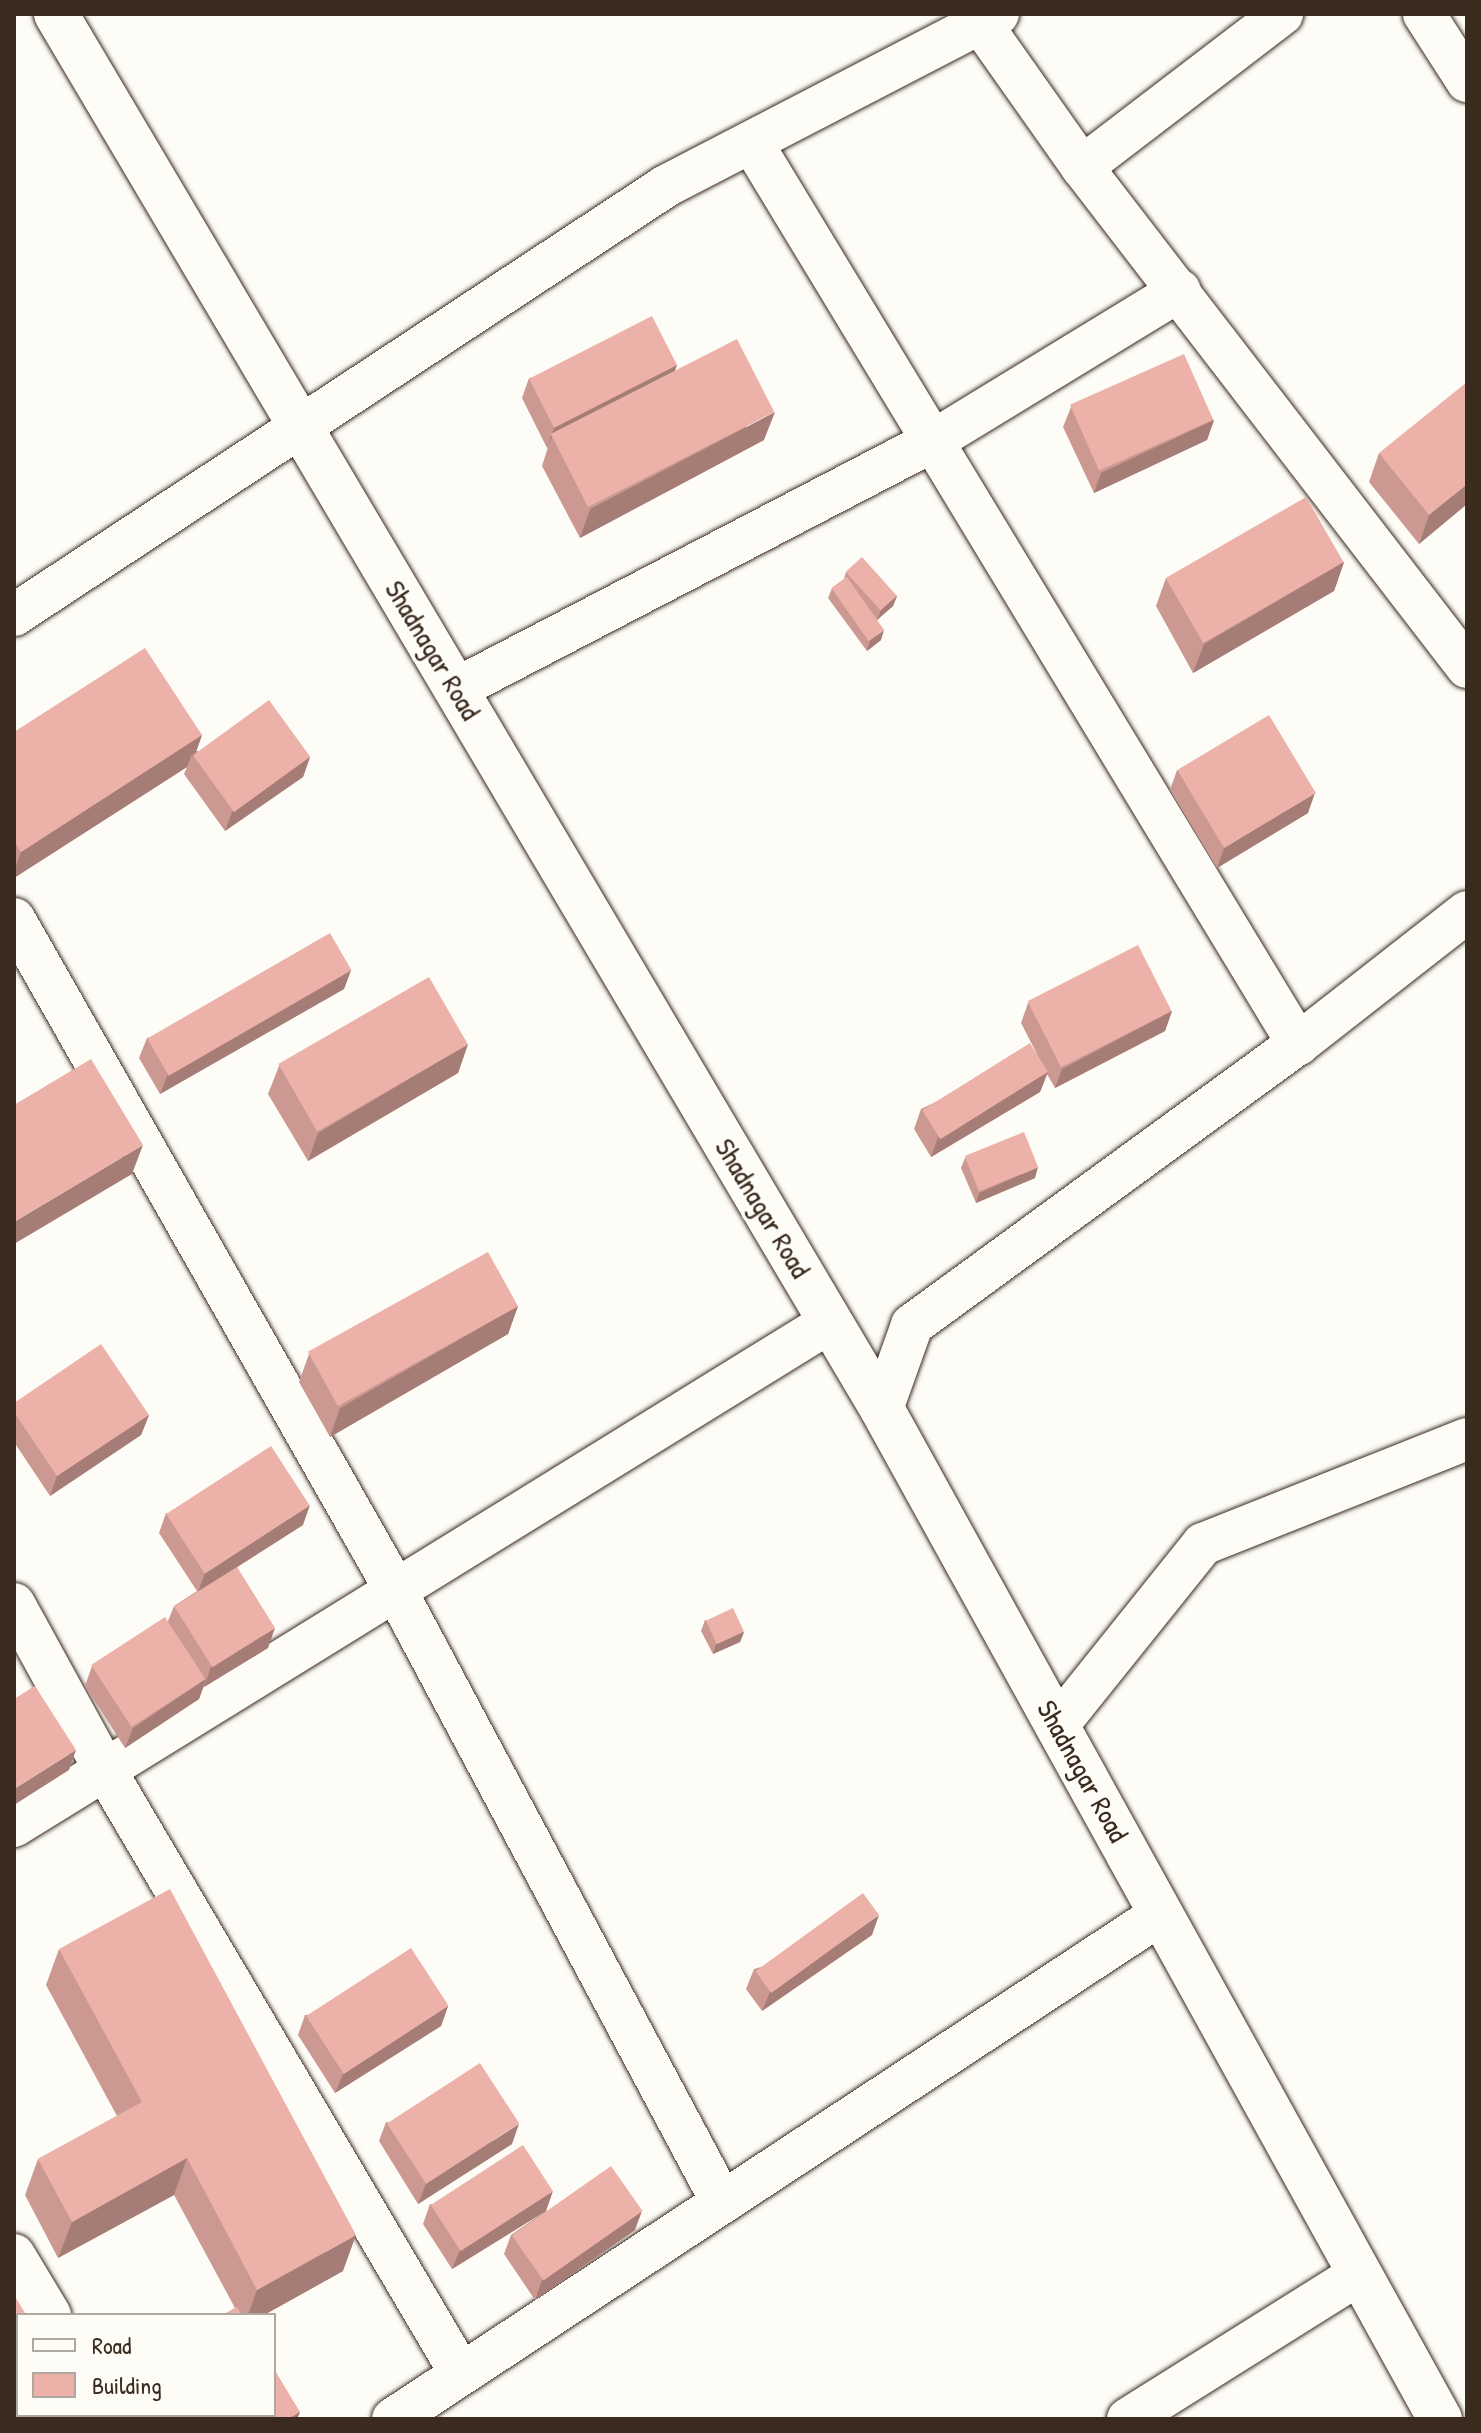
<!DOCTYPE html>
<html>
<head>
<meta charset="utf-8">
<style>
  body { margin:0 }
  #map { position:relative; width:1481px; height:2433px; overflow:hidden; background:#fdfcf7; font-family:"Patrick Hand",sans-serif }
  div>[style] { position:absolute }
  .roads { filter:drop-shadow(0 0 2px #3b2a1e) drop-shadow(0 0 2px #3b2a1e) }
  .street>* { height:42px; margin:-21px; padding:0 21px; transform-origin:21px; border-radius:21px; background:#fdfcf7 }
  .primary>* { height:44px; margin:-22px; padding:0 22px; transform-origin:22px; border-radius:22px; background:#fdfcf7 }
  .wall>* { inset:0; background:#cb9991 }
  .shaded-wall>* { inset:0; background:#a57d76 }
  .building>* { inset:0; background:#ecb2a9; transform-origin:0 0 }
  span { translate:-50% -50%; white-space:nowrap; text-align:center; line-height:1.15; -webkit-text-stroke:7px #fdfcf7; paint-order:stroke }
  .street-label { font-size:28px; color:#3b2a1e }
  .frame { position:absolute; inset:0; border:16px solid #3b2a1e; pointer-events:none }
  .legend { position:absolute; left:16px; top:2313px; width:260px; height:104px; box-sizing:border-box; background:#fdfcf7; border:2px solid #afa8a0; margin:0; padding:10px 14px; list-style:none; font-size:24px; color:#3b2a1e }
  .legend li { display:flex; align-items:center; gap:16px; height:40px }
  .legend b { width:40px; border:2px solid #afa8a0 }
</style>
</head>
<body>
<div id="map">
  <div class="roads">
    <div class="street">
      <i style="left:974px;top:14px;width:187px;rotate:54.8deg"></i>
      <i style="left:1082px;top:167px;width:631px;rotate:52.4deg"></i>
      <i style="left:1424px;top:14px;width:80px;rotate:57.3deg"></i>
      <i style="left:752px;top:143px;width:1054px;rotate:58.78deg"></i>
      <i style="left:1082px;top:167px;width:252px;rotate:-37.4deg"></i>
      <i style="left:14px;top:615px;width:780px;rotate:-33.34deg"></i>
      <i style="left:666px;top:186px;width:374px;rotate:-27.4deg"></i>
      <i style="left:456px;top:689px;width:538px;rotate:-27.47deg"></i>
      <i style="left:933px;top:441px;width:289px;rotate:-31.4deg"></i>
      <i style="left:14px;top:919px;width:773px;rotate:60.38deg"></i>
      <i style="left:396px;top:1591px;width:693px;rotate:61.92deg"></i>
      <i style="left:882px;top:1409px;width:89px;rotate:-70.3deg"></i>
      <i style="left:912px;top:1325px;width:477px;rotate:-36.1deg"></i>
      <i style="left:1298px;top:1044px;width:214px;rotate:-38deg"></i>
      <i style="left:14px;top:1604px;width:189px;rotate:61.3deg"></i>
      <i style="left:105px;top:1770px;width:701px;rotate:59.48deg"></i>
      <i style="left:1057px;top:1726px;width:233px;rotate:-51.3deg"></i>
      <i style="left:1203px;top:1544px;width:284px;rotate:-21.7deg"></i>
      <i style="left:14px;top:1826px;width:959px;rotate:-31.7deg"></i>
      <i style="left:14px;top:2255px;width:70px;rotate:59deg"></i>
      <i style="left:109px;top:2415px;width:5px;rotate:53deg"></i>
      <i style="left:393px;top:2419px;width:919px;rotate:-33.33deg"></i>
      <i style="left:1128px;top:2419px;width:273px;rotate:-32.1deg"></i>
    </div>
    <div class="primary">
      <i style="left:56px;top:14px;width:1621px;rotate:59.37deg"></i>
      <i style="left:882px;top:1409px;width:1154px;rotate:61.08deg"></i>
    </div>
  </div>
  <div class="wall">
    <i style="clip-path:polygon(677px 365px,674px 372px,764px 440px,580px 538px,542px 466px,548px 447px,547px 448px,522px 398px,529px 378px)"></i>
    <i style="clip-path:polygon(1071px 407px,1214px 420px,1207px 440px,1094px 493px,1063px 427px)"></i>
    <i style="clip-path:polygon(1379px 453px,1467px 504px,1419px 544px,1369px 482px)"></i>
    <i style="clip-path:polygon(1344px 562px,1334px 591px,1193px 673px,1156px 606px,1166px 578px)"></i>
    <i style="clip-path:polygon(846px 572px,897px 596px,893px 606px,877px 620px,881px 640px,867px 651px,828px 598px,832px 588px,844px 579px)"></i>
    <i style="clip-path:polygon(14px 732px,202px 735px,196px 751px,310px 757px,303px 777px,225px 831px,184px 774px,187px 767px,14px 878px)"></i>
    <i style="clip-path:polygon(1177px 770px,1308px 813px,1217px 868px,1170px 790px)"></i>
    <i style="clip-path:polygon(351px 970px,344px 989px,160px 1094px,139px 1058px,147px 1038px)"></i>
    <i style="clip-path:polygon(1028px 1003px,1172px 1011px,1165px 1031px,1055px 1088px,1047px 1074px,1040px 1092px,931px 1157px,914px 1129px,921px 1109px,1037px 1054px,1021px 1023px)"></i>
    <i style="clip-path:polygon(468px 1044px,458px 1073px,308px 1161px,268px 1094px,279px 1066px)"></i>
    <i style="clip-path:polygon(965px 1158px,1035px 1178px,976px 1203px,961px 1168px)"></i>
    <i style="clip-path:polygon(518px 1306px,508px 1334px,330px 1437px,299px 1382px,309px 1354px)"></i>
    <i style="clip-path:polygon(14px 1403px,149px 1415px,141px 1435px,50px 1496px,14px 1442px)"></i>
    <i style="clip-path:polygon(166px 1513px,303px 1525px,237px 1567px,268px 1648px,204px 1687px,204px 1686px,199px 1699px,125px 1748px,85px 1686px,92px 1666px,168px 1621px,174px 1606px,197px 1591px,159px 1533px)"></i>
    <i style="clip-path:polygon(705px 1620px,744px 1632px,740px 1642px,713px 1654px,701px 1631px)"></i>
    <i style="clip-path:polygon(872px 1935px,762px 2011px,746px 1989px,754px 1969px)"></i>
    <i style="clip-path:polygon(59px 1949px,343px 2271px,264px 2315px,223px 2315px,235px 2308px,174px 2195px,58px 2258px,25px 2195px,38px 2159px,117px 2116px,46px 1985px)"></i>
    <i style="clip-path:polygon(448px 2006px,441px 2026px,335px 2093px,298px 2035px,305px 2015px)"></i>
    <i style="clip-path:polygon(386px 2122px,512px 2144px,418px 2204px,379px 2141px)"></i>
    <i style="clip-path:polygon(430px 2204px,546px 2211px,635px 2230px,535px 2300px,504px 2254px,511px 2235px,544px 2212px,452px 2269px,423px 2224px)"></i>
    <i style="clip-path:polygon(300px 2412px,297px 2419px,176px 2419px,174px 2415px,274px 2415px)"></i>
  </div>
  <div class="shaded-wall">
    <i style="clip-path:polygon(677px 365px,670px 385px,552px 437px,547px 448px,554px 428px)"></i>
    <i style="clip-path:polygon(775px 412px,764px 440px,580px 538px,590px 509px)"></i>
    <i style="clip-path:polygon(1214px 420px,1207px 440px,1094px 493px,1101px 473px)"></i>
    <i style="clip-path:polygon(1467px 484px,1467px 504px,1419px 544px,1429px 515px)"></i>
    <i style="clip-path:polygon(1344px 562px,1334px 591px,1193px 673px,1204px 644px)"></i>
    <i style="clip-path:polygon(897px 596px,893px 606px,877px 620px,881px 610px)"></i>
    <i style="clip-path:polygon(884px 630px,881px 640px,867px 651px,870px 640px)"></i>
    <i style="clip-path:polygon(202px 735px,194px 758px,192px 754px,187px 767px,14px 878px,14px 872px,21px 852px)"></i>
    <i style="clip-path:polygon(310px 757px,303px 777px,225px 831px,232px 812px)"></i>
    <i style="clip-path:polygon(1315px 793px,1308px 813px,1217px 868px,1224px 848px)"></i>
    <i style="clip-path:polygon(351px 970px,344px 989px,160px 1094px,168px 1074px)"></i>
    <i style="clip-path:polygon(1172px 1011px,1165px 1031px,1055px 1088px,1062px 1069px)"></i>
    <i style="clip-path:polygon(468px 1044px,458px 1073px,308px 1161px,318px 1133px)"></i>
    <i style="clip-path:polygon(1048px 1072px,1040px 1092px,931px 1157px,938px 1137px)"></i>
    <i style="clip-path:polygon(143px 1145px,132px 1174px,14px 1244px,14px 1222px)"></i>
    <i style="clip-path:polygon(1038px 1167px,1035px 1178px,976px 1203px,979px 1193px)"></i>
    <i style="clip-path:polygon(518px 1306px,508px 1334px,330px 1437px,340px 1408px)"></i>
    <i style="clip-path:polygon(149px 1415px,141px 1435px,50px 1496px,57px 1476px)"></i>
    <i style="clip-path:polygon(310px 1505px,303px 1525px,198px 1592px,205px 1573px)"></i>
    <i style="clip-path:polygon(275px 1628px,268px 1648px,204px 1687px,211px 1667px)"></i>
    <i style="clip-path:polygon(744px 1632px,740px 1642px,713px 1654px,716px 1644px)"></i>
    <i style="clip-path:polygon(206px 1679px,199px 1699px,125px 1748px,133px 1728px)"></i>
    <i style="clip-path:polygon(76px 1750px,69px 1770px,14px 1805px,14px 1789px)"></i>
    <i style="clip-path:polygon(879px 1915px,872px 1935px,762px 2011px,770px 1992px)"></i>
    <i style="clip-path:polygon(448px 2006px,441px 2026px,335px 2093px,343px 2074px)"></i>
    <i style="clip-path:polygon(519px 2124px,512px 2144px,418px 2204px,426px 2184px)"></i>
    <i style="clip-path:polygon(187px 2158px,174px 2195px,58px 2258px,72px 2222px)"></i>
    <i style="clip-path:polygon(553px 2191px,546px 2211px,452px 2269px,460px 2250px)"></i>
    <i style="clip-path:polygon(642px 2211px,635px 2230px,535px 2300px,542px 2280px)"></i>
    <i style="clip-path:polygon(356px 2235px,343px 2271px,264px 2315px,248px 2315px,257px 2290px)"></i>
    <i style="clip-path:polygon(18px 2369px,18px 2392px,14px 2394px,14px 2372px)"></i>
    <i style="clip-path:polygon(300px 2412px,297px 2419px,288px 2419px)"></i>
  </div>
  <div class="building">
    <i style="left:652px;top:316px;width:55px;height:138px;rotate:63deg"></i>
    <i style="left:737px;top:339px;width:82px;height:209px;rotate:63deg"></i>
    <i style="left:1184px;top:354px;width:72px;height:125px;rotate:66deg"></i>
    <i style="clip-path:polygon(1467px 382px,1467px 484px,1429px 515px,1379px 453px)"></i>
    <i style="left:1306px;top:497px;width:75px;height:162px;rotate:60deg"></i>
    <i style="left:862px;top:557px;width:52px;height:22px;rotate:48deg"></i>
    <i style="left:847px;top:577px;width:65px;height:19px;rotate:55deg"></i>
    <i style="clip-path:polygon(145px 648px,202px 735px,21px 852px,14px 841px,14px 732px)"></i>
    <i style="left:269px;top:700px;width:70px;height:94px;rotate:54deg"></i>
    <i style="left:1269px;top:715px;width:91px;height:107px;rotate:59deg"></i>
    <i style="left:330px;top:933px;width:43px;height:211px;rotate:60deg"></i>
    <i style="left:1138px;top:945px;width:74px;height:124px;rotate:63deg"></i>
    <i style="left:429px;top:977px;width:78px;height:174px;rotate:60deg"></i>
    <i style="left:1030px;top:1043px;width:34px;height:127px;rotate:58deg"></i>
    <i style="clip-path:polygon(91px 1059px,143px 1145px,14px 1222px,14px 1105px)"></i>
    <i style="left:1024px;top:1132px;width:38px;height:64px;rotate:68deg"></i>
    <i style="left:488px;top:1252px;width:62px;height:206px;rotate:61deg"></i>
    <i style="clip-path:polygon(101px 1344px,149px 1415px,57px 1476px,14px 1412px,14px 1403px)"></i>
    <i style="left:271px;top:1446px;width:71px;height:125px;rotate:57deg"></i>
    <i style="left:237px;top:1567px;width:72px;height:74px;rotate:58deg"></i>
    <i style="left:733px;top:1608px;width:26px;height:30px;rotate:65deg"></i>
    <i style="left:165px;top:1617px;width:74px;height:88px;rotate:57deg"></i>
    <i style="clip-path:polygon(35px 1686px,76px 1750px,14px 1789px,14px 1699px)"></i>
    <i style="clip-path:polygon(170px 1889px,356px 2235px,257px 2290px,187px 2158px,72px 2222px,38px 2159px,142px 2102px,59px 1949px)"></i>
    <i style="left:863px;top:1893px;width:27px;height:133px;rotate:54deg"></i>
    <i style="left:411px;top:1948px;width:69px;height:125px;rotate:57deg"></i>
    <i style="left:480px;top:2063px;width:72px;height:111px;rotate:57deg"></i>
    <i style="left:523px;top:2145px;width:55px;height:110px;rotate:57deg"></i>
    <i style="left:611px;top:2166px;width:55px;height:121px;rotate:55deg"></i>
    <i style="clip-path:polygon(14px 2295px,26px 2315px,18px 2315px,18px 2369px,14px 2372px)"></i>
    <i style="clip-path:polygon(237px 2307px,242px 2315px,223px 2315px)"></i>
    <i style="clip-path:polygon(274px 2369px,300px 2412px,288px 2419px,195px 2419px,193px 2415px,274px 2415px)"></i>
    <i style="clip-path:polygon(43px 2415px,87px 2415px,90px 2419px,36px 2419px)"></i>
  </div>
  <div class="street-label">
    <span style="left:433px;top:650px;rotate:59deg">Shadnagar Road</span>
    <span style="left:763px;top:1208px;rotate:59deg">Shadnagar Road</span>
    <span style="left:1083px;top:1771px;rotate:61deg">Shadnagar Road</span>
  </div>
  <div class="frame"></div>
  <ul class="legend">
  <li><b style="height:10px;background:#fdfcf7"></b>Road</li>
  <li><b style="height:22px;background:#ecb2a9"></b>Building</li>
  </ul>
</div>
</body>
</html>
